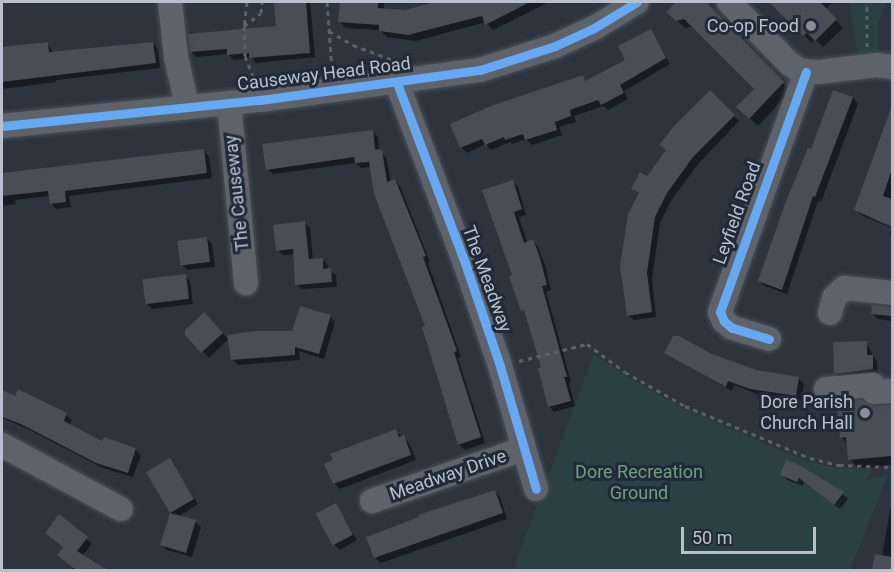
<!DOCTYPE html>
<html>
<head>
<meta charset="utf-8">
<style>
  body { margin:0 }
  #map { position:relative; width:894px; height:572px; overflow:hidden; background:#2d343e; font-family:Roboto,sans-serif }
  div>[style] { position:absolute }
  .green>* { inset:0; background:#2a4044 }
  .shadow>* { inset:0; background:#0007; transform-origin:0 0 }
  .building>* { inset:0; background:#484d56; transform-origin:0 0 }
  .path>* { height:3px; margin-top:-1.5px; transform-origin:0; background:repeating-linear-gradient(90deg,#5b6167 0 4.5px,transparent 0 9px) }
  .roads { filter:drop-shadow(0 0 2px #4a4f56) drop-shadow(0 0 2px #4a4f56) }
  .minor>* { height:24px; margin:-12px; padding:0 12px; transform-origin:12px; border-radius:12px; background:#5e636b }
  .cycleway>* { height:9px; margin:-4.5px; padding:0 4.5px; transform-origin:4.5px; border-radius:4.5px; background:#66a8f1 }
  .dots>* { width:16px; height:16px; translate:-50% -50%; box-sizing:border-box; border:3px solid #202a39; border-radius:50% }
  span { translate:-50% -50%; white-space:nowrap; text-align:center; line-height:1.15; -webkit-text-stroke:6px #202a39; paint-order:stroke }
  .poi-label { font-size:18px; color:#b9c0cd }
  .right { translate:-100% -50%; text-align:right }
  .street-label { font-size:18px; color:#b9c0cd }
  .park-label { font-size:18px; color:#709f7b }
  .frame { position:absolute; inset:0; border:3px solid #b9c0cd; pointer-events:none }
  .scale { position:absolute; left:681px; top:527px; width:135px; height:27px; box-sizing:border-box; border:3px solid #b9c0cd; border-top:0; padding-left:8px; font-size:18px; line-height:21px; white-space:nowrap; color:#b9c0cd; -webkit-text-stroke:4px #202a39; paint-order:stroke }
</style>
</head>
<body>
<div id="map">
  <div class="green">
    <i style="clip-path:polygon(849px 2px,886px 2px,878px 24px,878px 50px,858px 53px)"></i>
    <i style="clip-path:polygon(594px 354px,624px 375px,682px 408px,806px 461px,835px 468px,871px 469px,873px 471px,866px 480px,888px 474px,850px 570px,513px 570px)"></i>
  </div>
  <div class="shadow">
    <i style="clip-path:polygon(275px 2px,310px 2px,315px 57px,256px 63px,252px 58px,234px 60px,228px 54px,197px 57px,191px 52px,278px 27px)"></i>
    <i style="clip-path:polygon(341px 2px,384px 2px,384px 10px,405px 12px,440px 2px,549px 2px,493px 30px,486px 22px,416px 41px,387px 37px,380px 30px,346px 28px,340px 22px)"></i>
    <i style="clip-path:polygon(679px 2px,704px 2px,790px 91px,758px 126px,738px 107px,756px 89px,693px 26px,685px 28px,668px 12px)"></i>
    <i style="clip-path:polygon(771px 2px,834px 2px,825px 9px,843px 28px,823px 47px,815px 39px,812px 43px)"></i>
    <i style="clip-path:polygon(651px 31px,670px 64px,624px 91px,628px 99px,608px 110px,604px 106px,574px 116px,576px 122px,559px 127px,562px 135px,532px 145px,526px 139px,512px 144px,510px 142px,491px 150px,486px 144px,467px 153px,461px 147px,582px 77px,587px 82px,627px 61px)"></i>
    <i style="clip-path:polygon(153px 43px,158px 49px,160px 68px,56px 80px,56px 82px,2px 89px,2px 48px,48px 44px,53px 53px)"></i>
    <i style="clip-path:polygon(710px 92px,739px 121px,699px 163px,672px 199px,660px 223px,652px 279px,656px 317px,634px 320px,628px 315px,640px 195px,633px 189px,648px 177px,667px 151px,661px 145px)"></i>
    <i style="clip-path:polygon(834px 92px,853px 98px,858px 104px,821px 202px,818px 201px,787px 294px,765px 286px,759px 280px)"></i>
    <i style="clip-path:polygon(886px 124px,892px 127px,892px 236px,890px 234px,892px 228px,861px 215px,856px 210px)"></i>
    <i style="clip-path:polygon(372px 131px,378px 137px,379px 151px,386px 157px,391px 182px,395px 180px,400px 186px,430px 262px,428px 263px,461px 357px,458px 358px,485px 443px,465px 450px,459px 445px,424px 328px,427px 326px,371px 167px,361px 168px,356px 163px,273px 174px,267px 169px)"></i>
    <i style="clip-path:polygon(203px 150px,209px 156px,212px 178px,69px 196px,71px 207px,56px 209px,51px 203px,50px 196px,15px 200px,16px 204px,2px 206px,2px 176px)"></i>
    <i style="clip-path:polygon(513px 182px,518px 187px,526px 215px,519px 217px,527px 243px,533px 241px,538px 247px,545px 265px,551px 290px,546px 292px,571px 382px,569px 383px,575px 406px,554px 412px,549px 406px,543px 368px,514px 276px)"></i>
    <i style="clip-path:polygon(304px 223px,310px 228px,313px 260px,322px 259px,328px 265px,328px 270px,336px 275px,337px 287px,302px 289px,297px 284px,295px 254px,283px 255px,278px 250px)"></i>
    <i style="clip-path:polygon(207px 238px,212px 244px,215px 267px,187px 270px,182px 265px)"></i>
    <i style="clip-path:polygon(185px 276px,190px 281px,193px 304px,152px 309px,147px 304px)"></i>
    <i style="clip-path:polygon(892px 308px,892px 321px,878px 319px,872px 313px)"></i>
    <i style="left:204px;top:314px;width:35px;height:27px;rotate:46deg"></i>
    <i style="clip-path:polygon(330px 316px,335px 322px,324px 359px,299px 351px,300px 360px,238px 365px,232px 359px)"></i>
    <i style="clip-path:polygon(866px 343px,877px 362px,878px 374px,841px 379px,836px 373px)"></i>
    <i style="clip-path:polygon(666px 353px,711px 356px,756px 372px,798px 378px,804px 384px,801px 401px,757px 394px,734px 385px,732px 391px)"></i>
    <i style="clip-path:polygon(2px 392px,66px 415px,72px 420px,69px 425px,103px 443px,135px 449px,141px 455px,133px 477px,103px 468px,28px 429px,2px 418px)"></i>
    <i style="clip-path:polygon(892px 407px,892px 465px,858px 468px,850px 459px,848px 444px,841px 437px,874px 408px)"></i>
    <i style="clip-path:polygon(396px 431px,409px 443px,416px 460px,340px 489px,334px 483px)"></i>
    <i style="clip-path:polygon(169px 459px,198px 504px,178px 517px,195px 522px,201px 527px,192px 557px,167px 550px,162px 545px,171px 512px,148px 472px)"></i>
    <i style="clip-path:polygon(787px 462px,843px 494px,848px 499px,840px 509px,804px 482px,803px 486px,787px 480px,782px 474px)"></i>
    <i style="clip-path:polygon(495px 491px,500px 497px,507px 519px,381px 563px,375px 558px,368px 538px)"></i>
    <i style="clip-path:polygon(892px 500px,892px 570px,873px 570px,876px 555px,882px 556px)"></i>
    <i style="clip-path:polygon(335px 505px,357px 540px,340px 550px,335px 545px)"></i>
    <i style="clip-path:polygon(59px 516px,92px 544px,82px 556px,104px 570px,71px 570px,73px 567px,65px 548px)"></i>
  </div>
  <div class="building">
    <i style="clip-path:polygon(274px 2px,306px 2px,310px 53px,249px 58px,249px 53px,227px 55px,227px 49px,190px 52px,188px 34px,276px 26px)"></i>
    <i style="clip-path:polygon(340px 2px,378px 2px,378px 8px,405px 10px,435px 2px,530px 2px,485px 25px,482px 16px,408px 35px,379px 31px,379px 25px,338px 22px)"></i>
    <i style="clip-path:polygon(676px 2px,706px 2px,784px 82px,749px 119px,736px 107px,754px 89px,684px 19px,676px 21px,666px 12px)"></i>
    <i style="clip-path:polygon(769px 2px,820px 2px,837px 19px,815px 41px,807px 33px,803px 36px)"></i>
    <i style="clip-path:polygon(651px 29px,666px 58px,620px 85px,624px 93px,601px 105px,598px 100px,570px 110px,571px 116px,555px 122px,557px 130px,525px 140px,523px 134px,505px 140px,504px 137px,485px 145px,482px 139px,460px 148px,450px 124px,491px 106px,583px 75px,585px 81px,625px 60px,618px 46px)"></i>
    <i style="clip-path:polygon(48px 42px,49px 52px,153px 42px,156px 63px,2px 82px,2px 47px)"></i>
    <i style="clip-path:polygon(710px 90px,735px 115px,693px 157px,667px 193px,655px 217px,647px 273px,652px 312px,627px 316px,620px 266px,628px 214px,639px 193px,631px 189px,640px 172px,647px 176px,666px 150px,659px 145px,674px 126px)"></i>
    <i style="clip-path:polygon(833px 90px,853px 97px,815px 197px,813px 196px,782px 290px,758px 281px,785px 204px,808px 148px,811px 149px)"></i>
    <i style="clip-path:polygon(891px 108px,892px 169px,883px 196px,892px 199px,892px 227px,854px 210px)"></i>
    <i style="clip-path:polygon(373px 130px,375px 149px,382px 150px,387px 182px,395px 179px,426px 256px,423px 257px,457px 351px,454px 352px,481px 437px,458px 445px,422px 327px,425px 326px,374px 194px,369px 162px,355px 163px,354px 157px,266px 170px,262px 144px)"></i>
    <i style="clip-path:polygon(204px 149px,207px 173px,65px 191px,66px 202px,50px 204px,48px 191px,2px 196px,2px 173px)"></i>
    <i style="clip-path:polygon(513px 180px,522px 209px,514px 212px,524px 243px,533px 239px,540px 258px,547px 285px,542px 286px,567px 377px,564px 377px,571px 401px,548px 407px,538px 368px,541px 367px,524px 310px,521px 311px,509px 276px,512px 275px,482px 190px)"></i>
    <i style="clip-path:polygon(305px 221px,309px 259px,323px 258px,323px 269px,331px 268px,332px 282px,295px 285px,293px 249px,276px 251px,273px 225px)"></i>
    <i style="left:207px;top:237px;width:25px;height:30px;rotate:83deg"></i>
    <i style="left:186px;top:274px;width:25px;height:44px;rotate:83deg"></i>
    <i style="left:872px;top:305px;width:20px;height:9px;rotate:6deg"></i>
    <i style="clip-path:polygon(300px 306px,331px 315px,319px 354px,295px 347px,295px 355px,231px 360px,227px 335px,256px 331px,292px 331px)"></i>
    <i style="clip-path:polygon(204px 312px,223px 333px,201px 353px,185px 335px,185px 330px)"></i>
    <i style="clip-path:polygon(673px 336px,679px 336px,712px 354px,756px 370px,799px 377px,796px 396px,750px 389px,728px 381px,726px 387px,664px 353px)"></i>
    <i style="clip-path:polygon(867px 341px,867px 355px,873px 355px,873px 369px,834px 374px,833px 342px)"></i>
    <i style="clip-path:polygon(18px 389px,67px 413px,64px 421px,102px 441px,104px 437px,136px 448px,128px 473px,96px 463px,21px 424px,2px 417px,2px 390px,15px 396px)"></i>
    <i style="clip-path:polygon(862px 400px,874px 406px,892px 405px,892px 456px,848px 460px,846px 437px,840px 438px,837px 402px)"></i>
    <i style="clip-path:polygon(396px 429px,399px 437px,404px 435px,411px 455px,333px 484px,324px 464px,333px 460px,330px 454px)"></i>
    <i style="clip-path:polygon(170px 458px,194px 499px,170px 513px,196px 520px,186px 553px,160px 545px,170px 513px,146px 472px)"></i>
    <i style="clip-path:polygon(786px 460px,797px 464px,844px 492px,834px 505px,799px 478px,797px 482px,780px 475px)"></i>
    <i style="clip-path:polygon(495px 490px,503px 513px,374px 558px,366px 537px,419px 517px,418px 515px)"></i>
    <i style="left:336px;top:503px;width:36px;height:23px;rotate:62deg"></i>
    <i style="clip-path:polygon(59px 514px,88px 537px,77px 551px,107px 570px,76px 570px,57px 555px,63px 547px,45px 533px)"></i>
    <i style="clip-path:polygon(875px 554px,892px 557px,892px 570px,872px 570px)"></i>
  </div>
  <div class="path">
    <i style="left:247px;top:2px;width:24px;rotate:97deg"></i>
    <i style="left:244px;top:26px;width:30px;rotate:88deg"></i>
    <i style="left:245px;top:56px;width:27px;rotate:68deg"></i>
    <i style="left:327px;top:2px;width:67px;rotate:85.7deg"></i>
    <i style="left:244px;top:26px;width:21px;rotate:-37deg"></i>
    <i style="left:261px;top:13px;width:11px;rotate:-85deg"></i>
    <i style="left:329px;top:31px;width:28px;rotate:30deg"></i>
    <i style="left:353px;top:45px;width:43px;rotate:20.6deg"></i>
    <i style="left:867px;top:47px;width:45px;rotate:-90deg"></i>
    <i style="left:519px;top:361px;width:70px;rotate:-14deg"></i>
    <i style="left:587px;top:344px;width:47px;rotate:36.4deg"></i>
    <i style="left:625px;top:372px;width:69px;rotate:29.5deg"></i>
    <i style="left:685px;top:406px;width:135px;rotate:22.6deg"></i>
    <i style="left:810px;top:458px;width:30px;rotate:14deg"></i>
    <i style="left:839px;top:465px;width:53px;rotate:2.2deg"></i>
  </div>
  <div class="roads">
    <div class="minor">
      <i style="left:170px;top:2px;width:55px;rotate:83.8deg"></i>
      <i style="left:176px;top:57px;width:50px;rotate:77.3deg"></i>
      <i style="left:729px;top:2px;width:87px;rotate:45.5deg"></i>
      <i style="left:790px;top:64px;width:13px;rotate:32deg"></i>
      <i style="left:801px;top:71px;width:18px;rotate:3deg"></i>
      <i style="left:819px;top:72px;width:58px;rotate:-6.9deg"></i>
      <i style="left:877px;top:65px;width:15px;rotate:8deg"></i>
      <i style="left:397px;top:83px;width:192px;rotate:69.3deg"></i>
      <i style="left:465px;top:263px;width:109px;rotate:71.2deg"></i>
      <i style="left:500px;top:366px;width:128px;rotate:73.7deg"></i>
      <i style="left:229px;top:103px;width:181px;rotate:84.6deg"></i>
      <i style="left:2px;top:126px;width:259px;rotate:-5.8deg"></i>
      <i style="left:260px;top:100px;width:222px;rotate:-7.8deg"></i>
      <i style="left:480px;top:70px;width:79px;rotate:-17.7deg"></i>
      <i style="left:555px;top:46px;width:43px;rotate:-24.8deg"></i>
      <i style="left:594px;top:28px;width:50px;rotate:-31.2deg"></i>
      <i style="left:830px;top:313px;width:16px;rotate:-75deg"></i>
      <i style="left:834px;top:298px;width:14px;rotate:-45deg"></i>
      <i style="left:844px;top:288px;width:48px;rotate:5.9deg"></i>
      <i style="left:769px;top:339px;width:39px;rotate:-163deg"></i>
      <i style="left:732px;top:328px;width:11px;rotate:-139deg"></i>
      <i style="left:724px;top:321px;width:10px;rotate:-114deg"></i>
      <i style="left:720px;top:312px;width:255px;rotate:-70.3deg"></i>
      <i style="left:826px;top:389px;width:47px;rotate:-4.9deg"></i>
      <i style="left:873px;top:385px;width:7px;rotate:82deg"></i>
      <i style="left:874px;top:392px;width:18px;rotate:-3deg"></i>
      <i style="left:2px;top:445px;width:135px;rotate:28.3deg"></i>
      <i style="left:372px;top:501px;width:160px;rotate:-19deg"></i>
    </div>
  </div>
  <div class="cycleway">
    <i style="left:397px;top:83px;width:192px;rotate:69.3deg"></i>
    <i style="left:465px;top:263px;width:109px;rotate:71.2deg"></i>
    <i style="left:500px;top:366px;width:128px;rotate:73.7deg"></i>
    <i style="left:2px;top:126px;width:259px;rotate:-5.8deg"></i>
    <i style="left:260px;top:100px;width:222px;rotate:-7.8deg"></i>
    <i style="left:480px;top:70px;width:79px;rotate:-17.7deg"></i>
    <i style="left:555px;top:46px;width:43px;rotate:-24.8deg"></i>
    <i style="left:594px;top:28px;width:50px;rotate:-31.2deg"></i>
    <i style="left:769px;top:339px;width:39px;rotate:-163deg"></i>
    <i style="left:732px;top:328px;width:11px;rotate:-139deg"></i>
    <i style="left:724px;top:321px;width:10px;rotate:-114deg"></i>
    <i style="left:720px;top:312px;width:255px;rotate:-70.3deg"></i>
  </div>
  <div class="dots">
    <i style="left:811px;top:26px;background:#888f9b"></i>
    <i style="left:865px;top:413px;background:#888f9b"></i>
  </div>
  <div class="poi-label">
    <span class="right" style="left:799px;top:26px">Co-op Food</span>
    <span class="right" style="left:853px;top:413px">Dore Parish<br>Church Hall</span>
  </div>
  <div class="street-label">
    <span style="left:324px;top:74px;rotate:-7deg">Causeway Head Road</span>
    <span style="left:237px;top:193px;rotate:-96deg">The Causeway</span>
    <span style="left:737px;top:213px;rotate:-70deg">Leyfield Road</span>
    <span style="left:487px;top:279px;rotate:70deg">The Meadway</span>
    <span style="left:448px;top:475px;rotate:-19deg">Meadway Drive</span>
  </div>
  <div class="park-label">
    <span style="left:639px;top:483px">Dore Recreation<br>Ground</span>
  </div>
  <div class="frame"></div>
  <div class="scale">50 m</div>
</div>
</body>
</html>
